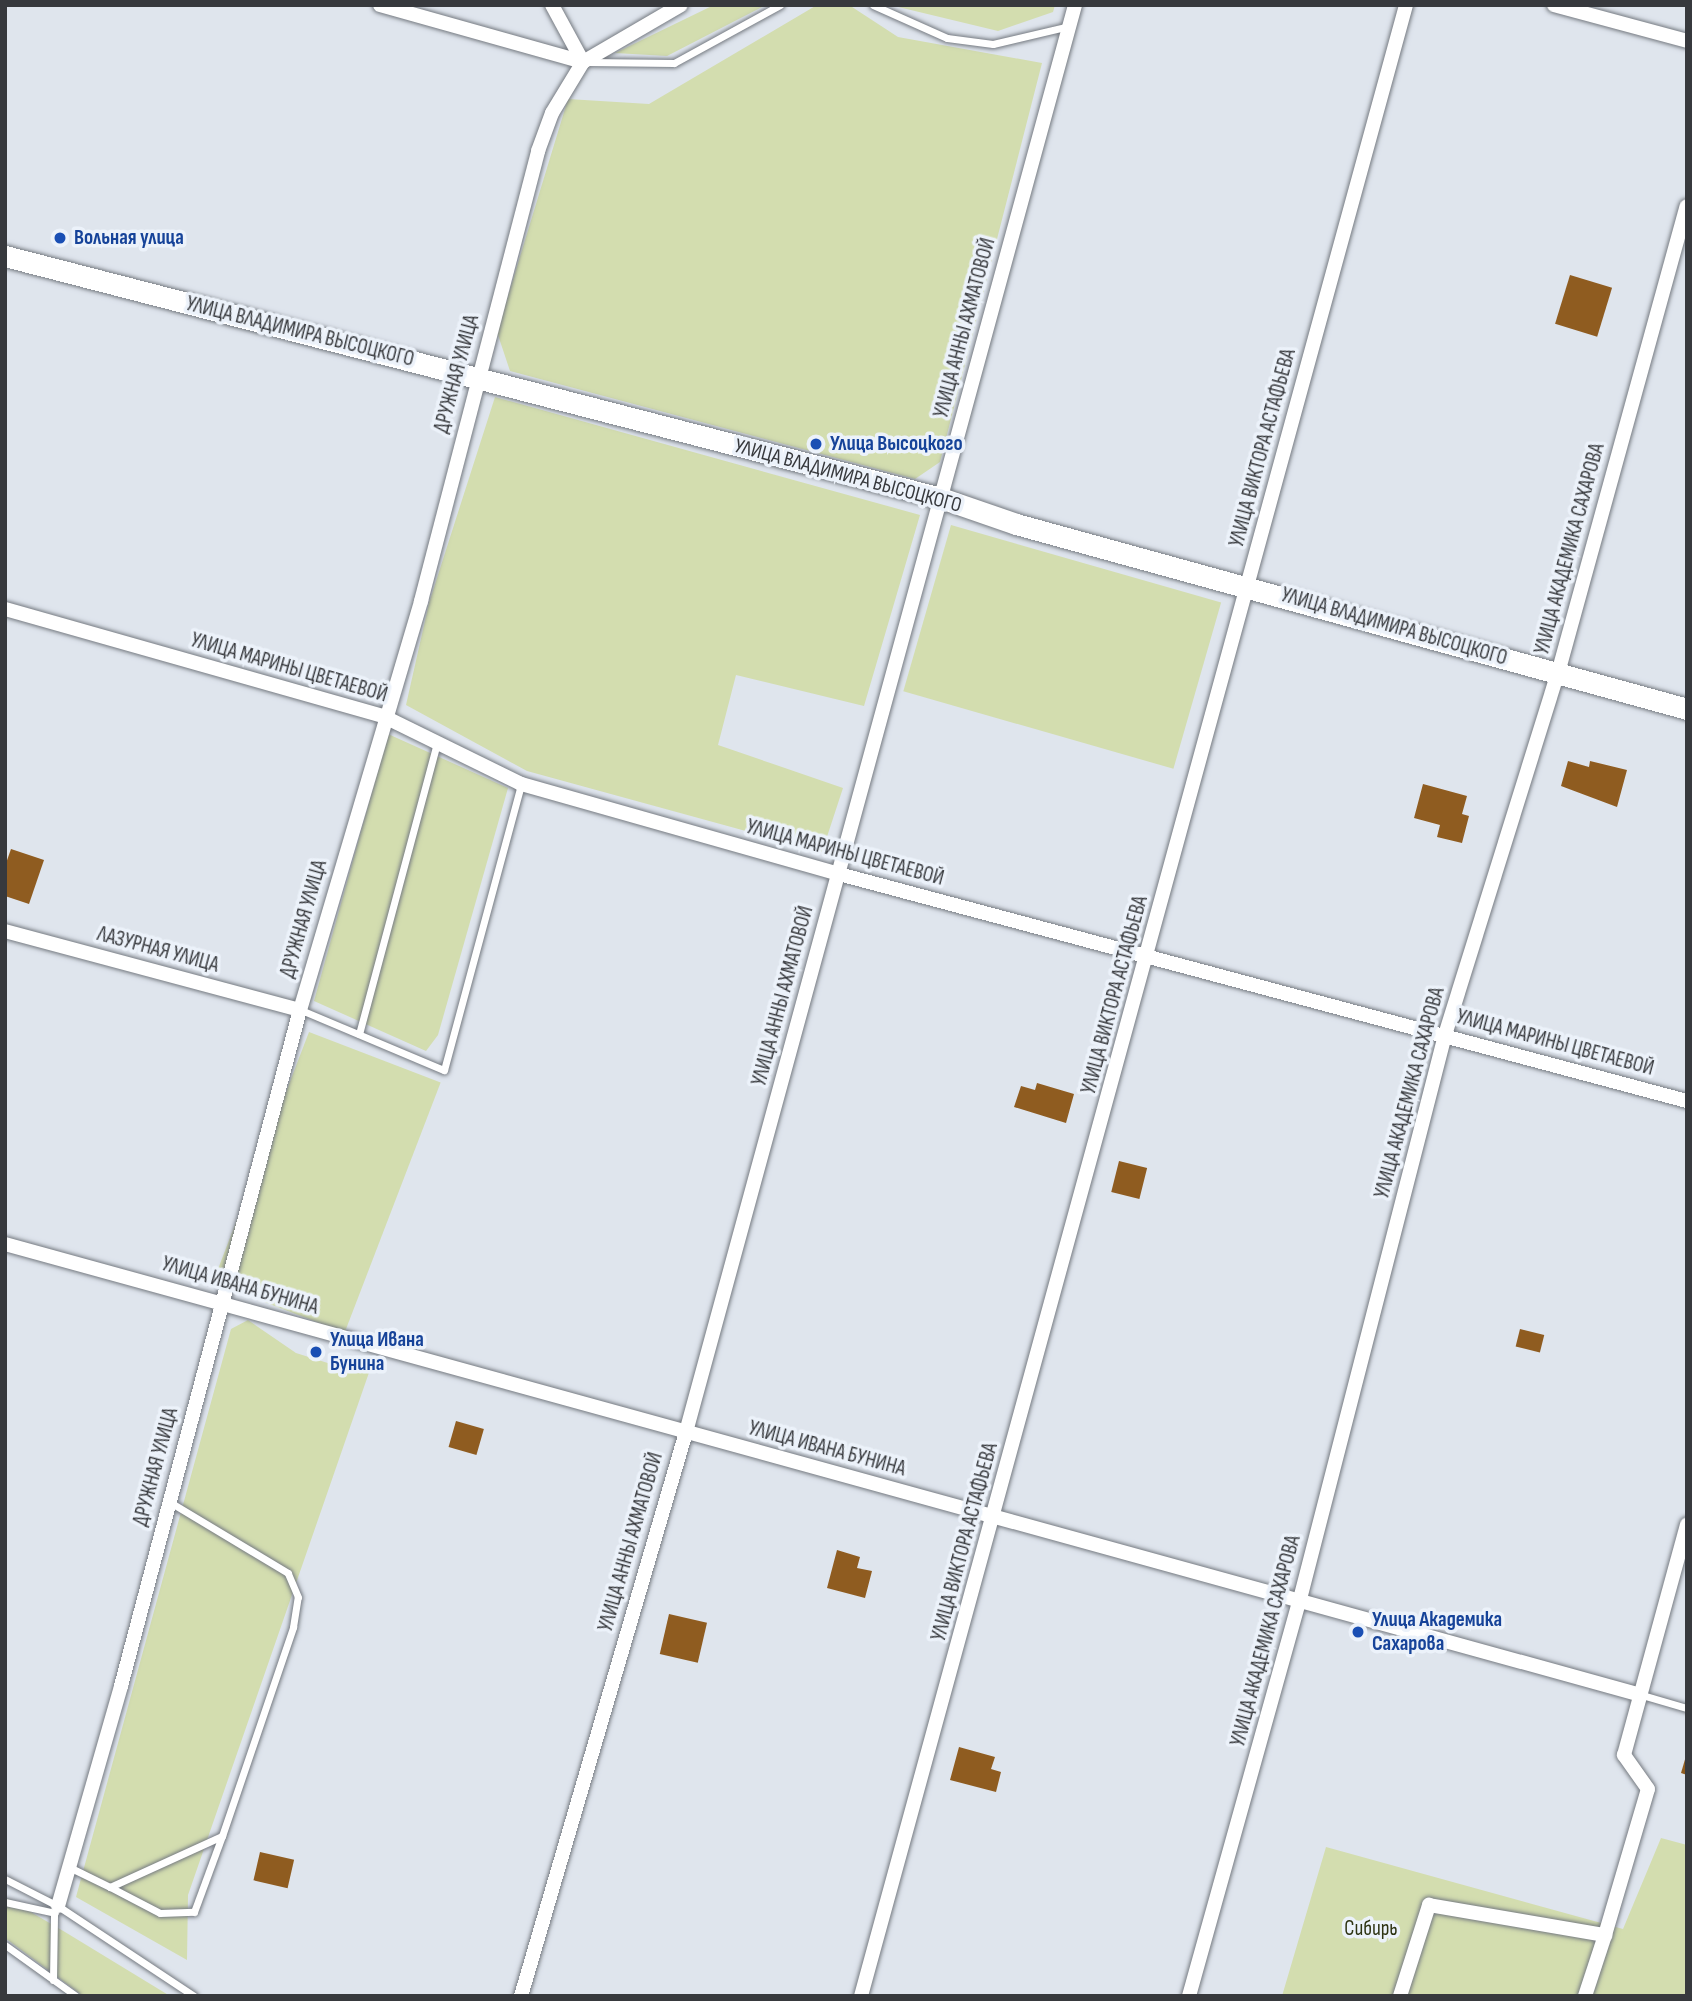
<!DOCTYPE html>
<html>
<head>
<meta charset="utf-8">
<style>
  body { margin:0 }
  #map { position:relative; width:1692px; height:2001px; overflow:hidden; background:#dfe5ed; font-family:"Sofia Sans Condensed",sans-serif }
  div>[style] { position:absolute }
  .green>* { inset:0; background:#d3ddaf; transform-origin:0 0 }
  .building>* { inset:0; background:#8f5c20; transform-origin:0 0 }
  .roads { filter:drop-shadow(0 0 2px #757a81) drop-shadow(0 0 2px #757a81) }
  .lane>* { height:7px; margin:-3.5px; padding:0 3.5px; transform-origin:3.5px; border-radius:3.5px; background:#fff }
  .street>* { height:14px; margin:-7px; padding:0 7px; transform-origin:7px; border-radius:7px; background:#fff }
  .secondary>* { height:21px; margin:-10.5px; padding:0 10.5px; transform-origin:10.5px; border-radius:10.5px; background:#fff }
  .dots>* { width:19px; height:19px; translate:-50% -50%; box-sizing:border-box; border:4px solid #ecf2fa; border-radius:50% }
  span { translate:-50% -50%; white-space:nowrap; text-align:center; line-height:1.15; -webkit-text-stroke:7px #ecf2fa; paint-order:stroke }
  .transit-label { font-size:21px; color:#164399; font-weight:700 }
  .left { translate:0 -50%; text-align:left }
  .street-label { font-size:21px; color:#37393d }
  .park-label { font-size:21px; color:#2e3413 }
  .frame { position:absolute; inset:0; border:7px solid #37393d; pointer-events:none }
</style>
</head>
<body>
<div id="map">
  <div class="green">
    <i style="clip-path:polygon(714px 5px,766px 5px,667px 56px,615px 53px)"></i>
    <i style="clip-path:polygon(817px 5px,849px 5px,898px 37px,1042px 63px,940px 462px,915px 479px,510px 371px,497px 332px,568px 99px,649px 104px)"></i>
    <i style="clip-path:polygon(890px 5px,1055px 5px,1053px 12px,998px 31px)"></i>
    <i style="clip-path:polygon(495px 397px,920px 515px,864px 706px,736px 675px,718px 745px,843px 788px,822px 852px,527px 771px,406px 705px,429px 603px)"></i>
    <i style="left:951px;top:525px;width:281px;height:173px;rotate:16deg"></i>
    <i style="clip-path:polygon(388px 734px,508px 788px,438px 1035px,426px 1051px,314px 1001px)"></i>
    <i style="left:309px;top:1032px;width:141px;height:268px;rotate:21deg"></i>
    <i style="clip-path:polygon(248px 1320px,296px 1353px,334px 1365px,373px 1361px,188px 1895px,187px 1960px,76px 1897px,231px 1329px)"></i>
    <i style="clip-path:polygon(1661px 1838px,1687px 1845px,1687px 1996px,1282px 1996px,1326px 1847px,1623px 1929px)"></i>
    <i style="clip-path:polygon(5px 1897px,65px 1932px,170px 1996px,83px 1996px,5px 1938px)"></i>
  </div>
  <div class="building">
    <i style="left:1570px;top:275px;width:44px;height:51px;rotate:17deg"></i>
    <i style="clip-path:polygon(1568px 761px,1589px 767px,1590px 761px,1627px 770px,1617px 807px,1561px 786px)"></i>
    <i style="clip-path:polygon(1423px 784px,1467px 796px,1462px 814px,1469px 816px,1462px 843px,1437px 837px,1440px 825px,1414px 818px)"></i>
    <i style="clip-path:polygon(11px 849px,44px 860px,29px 904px,5px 896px,5px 866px)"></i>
    <i style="clip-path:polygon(1037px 1083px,1074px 1094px,1066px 1123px,1014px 1107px,1021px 1086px,1035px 1090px)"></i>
    <i style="left:1119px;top:1161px;width:29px;height:32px;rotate:14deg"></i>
    <i style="left:1520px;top:1329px;width:25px;height:18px;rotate:14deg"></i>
    <i style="left:456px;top:1421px;width:29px;height:27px;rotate:16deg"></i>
    <i style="clip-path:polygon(837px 1550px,860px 1557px,857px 1568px,872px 1571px,865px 1598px,827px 1588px)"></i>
    <i style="left:669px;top:1614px;width:39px;height:41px;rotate:13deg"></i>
    <i style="clip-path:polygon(959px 1747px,995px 1757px,991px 1769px,1001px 1772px,996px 1792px,950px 1780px)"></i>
    <i style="clip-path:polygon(1686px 1756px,1687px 1756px,1687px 1775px,1681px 1773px)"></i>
    <i style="left:260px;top:1852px;width:35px;height:29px;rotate:13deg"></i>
  </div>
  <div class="roads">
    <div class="lane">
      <i style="left:873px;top:5px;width:81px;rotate:24deg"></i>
      <i style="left:947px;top:38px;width:46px;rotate:7.4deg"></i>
      <i style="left:993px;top:44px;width:78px;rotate:-13.3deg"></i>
      <i style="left:587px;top:62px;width:87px;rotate:0.7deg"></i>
      <i style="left:674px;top:63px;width:121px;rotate:-28.7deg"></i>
      <i style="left:301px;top:1010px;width:155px;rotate:22.8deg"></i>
      <i style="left:444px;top:1070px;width:296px;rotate:-74.9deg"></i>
      <i style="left:359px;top:1034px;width:301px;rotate:-75deg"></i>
      <i style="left:1639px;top:1694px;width:50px;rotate:16.3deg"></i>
      <i style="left:71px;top:1868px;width:43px;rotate:26deg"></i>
      <i style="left:110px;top:1887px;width:123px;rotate:-24.5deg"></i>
      <i style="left:222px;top:1836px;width:221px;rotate:-71.2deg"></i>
      <i style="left:293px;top:1627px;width:30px;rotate:-81deg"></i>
      <i style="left:298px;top:1597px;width:26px;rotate:-113deg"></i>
      <i style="left:288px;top:1573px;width:138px;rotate:-149deg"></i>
      <i style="left:5px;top:1879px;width:59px;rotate:27deg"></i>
      <i style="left:58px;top:1906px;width:163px;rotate:33.5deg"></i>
      <i style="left:110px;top:1887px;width:56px;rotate:27.5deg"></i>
      <i style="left:160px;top:1913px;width:34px;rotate:-2deg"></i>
      <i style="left:194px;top:1912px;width:81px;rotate:-69.8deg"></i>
      <i style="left:5px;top:1902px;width:51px;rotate:12.4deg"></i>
      <i style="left:5px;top:1945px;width:87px;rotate:35.7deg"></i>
      <i style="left:53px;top:1980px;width:65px;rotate:-89.1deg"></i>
    </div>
    <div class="street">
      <i style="left:380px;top:5px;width:211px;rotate:15.7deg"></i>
      <i style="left:552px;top:5px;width:65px;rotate:61.5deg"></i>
      <i style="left:1554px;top:5px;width:138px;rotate:15.1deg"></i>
      <i style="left:5px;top:609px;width:393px;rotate:15.8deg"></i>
      <i style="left:383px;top:716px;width:154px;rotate:26.2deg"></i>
      <i style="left:521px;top:784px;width:330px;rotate:15.8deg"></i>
      <i style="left:839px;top:874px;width:878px;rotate:14.99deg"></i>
      <i style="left:5px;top:931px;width:305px;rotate:15deg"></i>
      <i style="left:5px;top:1244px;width:1694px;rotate:15.41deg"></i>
      <i style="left:58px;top:1906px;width:229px;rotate:-74deg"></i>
      <i style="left:121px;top:1686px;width:699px;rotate:-75.17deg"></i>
      <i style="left:300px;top:1010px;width:427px;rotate:-73.5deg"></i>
      <i style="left:421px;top:601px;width:465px;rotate:-75.4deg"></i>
      <i style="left:538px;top:151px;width:40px;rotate:-69.8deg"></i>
      <i style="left:552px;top:113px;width:60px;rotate:-58.7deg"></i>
      <i style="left:583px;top:62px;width:113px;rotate:-30.2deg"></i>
      <i style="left:521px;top:1996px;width:588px;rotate:-73.69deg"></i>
      <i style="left:686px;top:1432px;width:1479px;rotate:-74.75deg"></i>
      <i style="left:861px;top:1996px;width:2064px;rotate:-74.69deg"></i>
      <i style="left:1189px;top:1996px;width:412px;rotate:-74.4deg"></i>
      <i style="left:1300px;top:1599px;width:582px;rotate:-75.58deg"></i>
      <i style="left:1445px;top:1035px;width:379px;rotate:-72.7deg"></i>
      <i style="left:1558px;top:673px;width:484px;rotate:-74.6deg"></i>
      <i style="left:1400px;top:1996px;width:96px;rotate:-72.3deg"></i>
      <i style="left:1429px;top:1905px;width:179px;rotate:9.7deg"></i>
      <i style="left:1605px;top:1935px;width:152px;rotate:-73.6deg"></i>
      <i style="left:1648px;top:1789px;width:42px;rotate:-125.2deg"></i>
      <i style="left:1624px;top:1755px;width:239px;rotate:-74.7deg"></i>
      <i style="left:1585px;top:1996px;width:64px;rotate:-71.8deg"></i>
    </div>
    <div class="secondary">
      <i style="left:5px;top:256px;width:967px;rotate:14.5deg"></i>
      <i style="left:941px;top:498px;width:79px;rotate:19.1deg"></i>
      <i style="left:1016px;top:524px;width:696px;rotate:15.41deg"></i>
    </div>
  </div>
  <div class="dots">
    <i style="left:60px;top:238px;background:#1a4fb4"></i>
    <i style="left:816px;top:444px;background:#1a4fb4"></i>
    <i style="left:316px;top:1352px;background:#1a4fb4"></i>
    <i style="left:1358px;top:1632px;background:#1a4fb4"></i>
  </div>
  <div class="transit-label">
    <span class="left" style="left:74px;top:238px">Вольная улица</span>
    <span class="left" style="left:830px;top:444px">Улица Высоцкого</span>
    <span class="left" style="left:330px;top:1352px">Улица Ивана<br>Бунина</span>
    <span class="left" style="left:1372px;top:1632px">Улица Академика<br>Сахарова</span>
  </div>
  <div class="street-label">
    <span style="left:965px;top:328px;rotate:-75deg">УЛИЦА АННЫ АХМАТОВОЙ</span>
    <span style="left:300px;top:332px;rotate:14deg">УЛИЦА ВЛАДИМИРА ВЫСОЦКОГО</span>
    <span style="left:457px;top:374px;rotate:-75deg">ДРУЖНАЯ УЛИЦА</span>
    <span style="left:1263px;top:448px;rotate:-75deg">УЛИЦА ВИКТОРА АСТАФЬЕВА</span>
    <span style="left:848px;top:476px;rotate:15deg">УЛИЦА ВЛАДИМИРА ВЫСОЦКОГО</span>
    <span style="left:1570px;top:549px;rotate:-75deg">УЛИЦА АКАДЕМИКА САХАРОВА</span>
    <span style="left:1394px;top:627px;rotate:16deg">УЛИЦА ВЛАДИМИРА ВЫСОЦКОГО</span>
    <span style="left:289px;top:668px;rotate:16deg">УЛИЦА МАРИНЫ ЦВЕТАЕВОЙ</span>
    <span style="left:845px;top:853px;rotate:15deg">УЛИЦА МАРИНЫ ЦВЕТАЕВОЙ</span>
    <span style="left:304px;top:919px;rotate:-74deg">ДРУЖНАЯ УЛИЦА</span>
    <span style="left:158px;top:950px;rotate:15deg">ЛАЗУРНАЯ УЛИЦА</span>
    <span style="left:1115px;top:995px;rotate:-75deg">УЛИЦА ВИКТОРА АСТАФЬЕВА</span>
    <span style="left:783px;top:996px;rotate:-75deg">УЛИЦА АННЫ АХМАТОВОЙ</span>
    <span style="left:1555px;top:1043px;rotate:15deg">УЛИЦА МАРИНЫ ЦВЕТАЕВОЙ</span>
    <span style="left:1410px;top:1093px;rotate:-75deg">УЛИЦА АКАДЕМИКА САХАРОВА</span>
    <span style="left:240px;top:1286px;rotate:16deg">УЛИЦА ИВАНА БУНИНА</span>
    <span style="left:827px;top:1449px;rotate:15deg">УЛИЦА ИВАНА БУНИНА</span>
    <span style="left:156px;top:1467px;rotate:-75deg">ДРУЖНАЯ УЛИЦА</span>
    <span style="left:631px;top:1542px;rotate:-74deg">УЛИЦА АННЫ АХМАТОВОЙ</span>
    <span style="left:965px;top:1542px;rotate:-75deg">УЛИЦА ВИКТОРА АСТАФЬЕВА</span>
    <span style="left:1266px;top:1641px;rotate:-75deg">УЛИЦА АКАДЕМИКА САХАРОВА</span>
  </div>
  <div class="park-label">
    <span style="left:1371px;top:1929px">Сибирь</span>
  </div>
  <div class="frame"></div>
</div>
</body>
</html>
